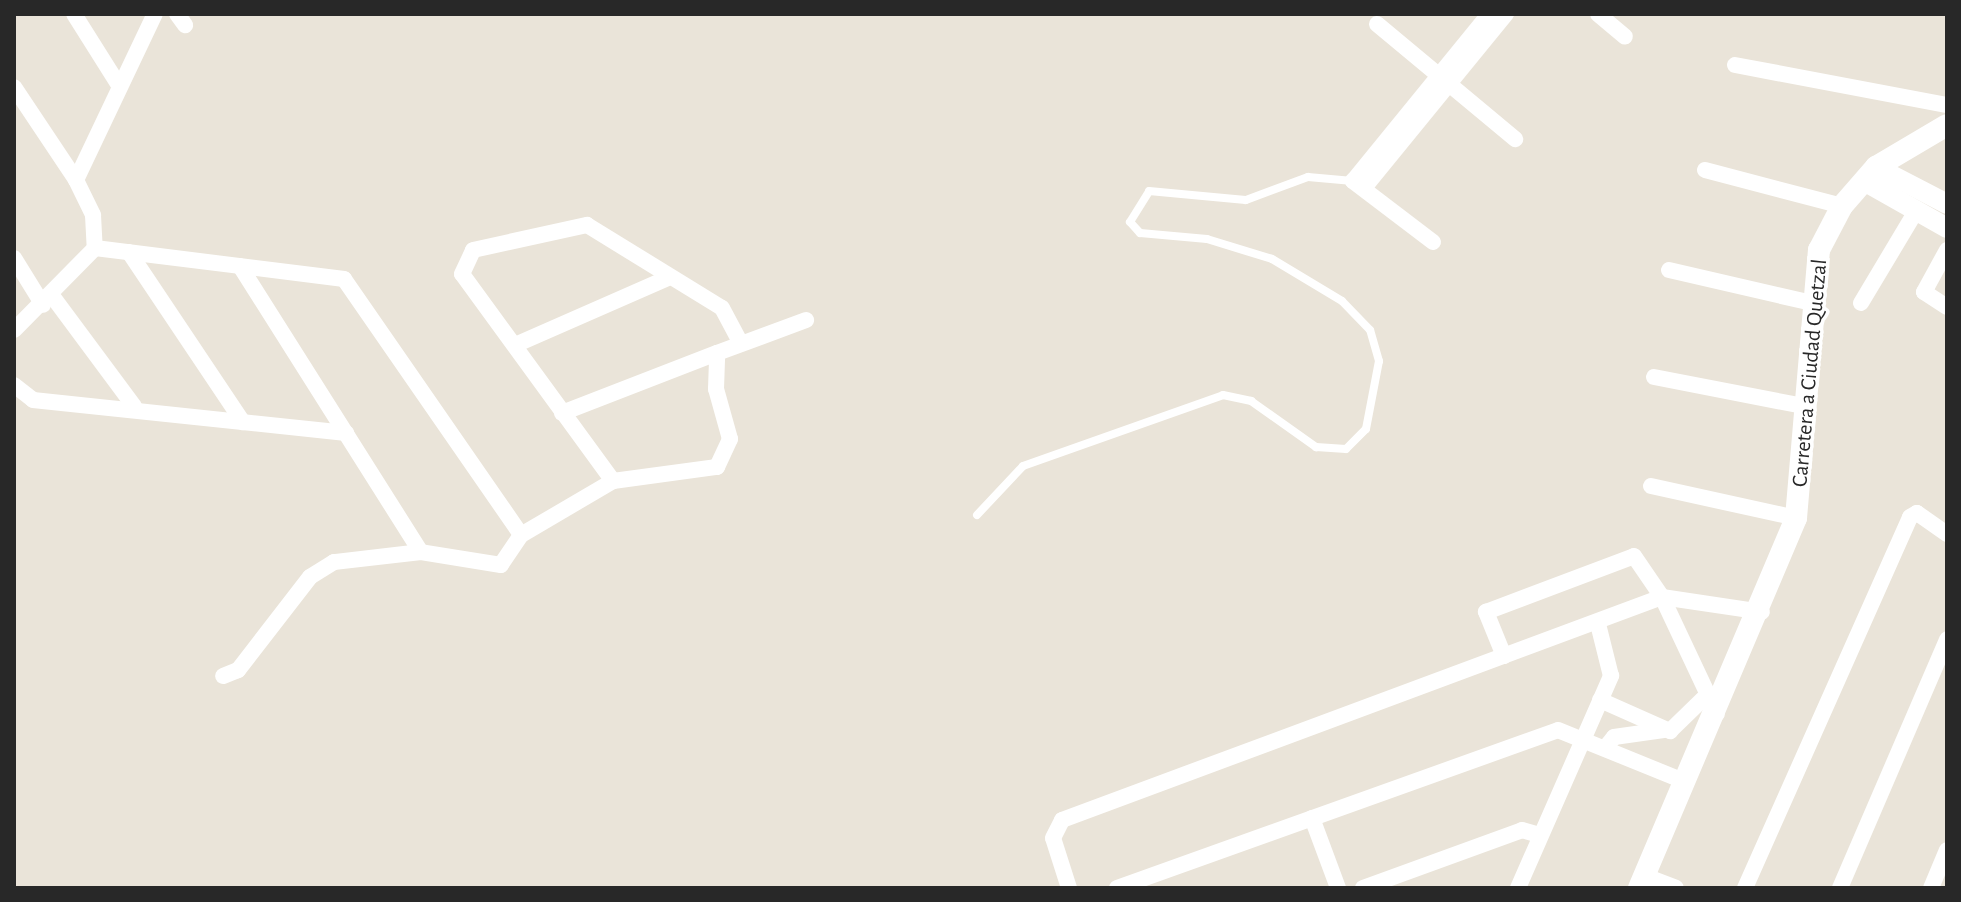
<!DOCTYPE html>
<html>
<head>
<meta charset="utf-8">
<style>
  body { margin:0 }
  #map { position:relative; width:1961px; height:902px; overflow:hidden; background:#eae4d9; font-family:"Alegreya Sans",sans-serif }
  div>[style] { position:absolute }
  .service>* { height:8px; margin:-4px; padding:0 4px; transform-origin:4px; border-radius:4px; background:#fff }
  .minor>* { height:16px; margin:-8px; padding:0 8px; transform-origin:8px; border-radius:8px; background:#fff }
  .tertiary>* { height:20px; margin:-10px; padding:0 10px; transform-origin:10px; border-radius:10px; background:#fff }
  .secondary>* { height:22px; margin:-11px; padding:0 11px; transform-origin:11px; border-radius:11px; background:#fff }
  span { translate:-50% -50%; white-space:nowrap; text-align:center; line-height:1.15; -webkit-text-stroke:7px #fff; paint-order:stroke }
  .street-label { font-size:22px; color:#282828 }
  .frame { position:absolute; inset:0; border:16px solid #282828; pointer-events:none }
</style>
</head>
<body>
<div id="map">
  <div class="service">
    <i style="left:977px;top:515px;width:67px;rotate:-46.8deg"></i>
    <i style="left:1023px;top:466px;width:212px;rotate:-19.5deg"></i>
    <i style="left:1223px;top:395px;width:29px;rotate:12deg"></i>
    <i style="left:1251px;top:401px;width:80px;rotate:35.3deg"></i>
    <i style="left:1316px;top:447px;width:30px;rotate:4deg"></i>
    <i style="left:1346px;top:449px;width:28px;rotate:-45deg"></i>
    <i style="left:1366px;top:429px;width:69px;rotate:-79.2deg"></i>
    <i style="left:1379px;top:361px;width:32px;rotate:-106deg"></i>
    <i style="left:1370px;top:330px;width:40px;rotate:-134deg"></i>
    <i style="left:1342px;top:301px;width:82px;rotate:-149deg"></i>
    <i style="left:1272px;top:259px;width:68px;rotate:-162.9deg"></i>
    <i style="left:1207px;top:239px;width:67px;rotate:-174.9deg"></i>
    <i style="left:1140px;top:233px;width:15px;rotate:-132deg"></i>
    <i style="left:1130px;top:222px;width:36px;rotate:-58deg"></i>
    <i style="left:1149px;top:191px;width:97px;rotate:5.3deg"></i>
    <i style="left:1246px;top:200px;width:66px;rotate:-20.4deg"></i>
    <i style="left:1308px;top:177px;width:45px;rotate:5.1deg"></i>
  </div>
  <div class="minor">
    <i style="left:74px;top:14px;width:86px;rotate:57.8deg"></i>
    <i style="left:177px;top:14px;width:14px;rotate:54deg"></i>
    <i style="left:1598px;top:14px;width:35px;rotate:40deg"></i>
    <i style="left:1377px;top:24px;width:180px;rotate:39.8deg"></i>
    <i style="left:1735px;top:65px;width:216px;rotate:10.7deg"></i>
    <i style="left:14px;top:87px;width:112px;rotate:56.3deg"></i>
    <i style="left:76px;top:180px;width:39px;rotate:64deg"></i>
    <i style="left:93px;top:215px;width:33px;rotate:87deg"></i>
    <i style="left:95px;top:248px;width:115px;rotate:134.6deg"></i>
    <i style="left:1705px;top:170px;width:142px;rotate:14.7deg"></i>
    <i style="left:76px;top:180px;width:184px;rotate:-64.6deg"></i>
    <i style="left:1364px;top:188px;width:225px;rotate:-50.8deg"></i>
    <i style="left:1433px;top:242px;width:101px;rotate:-142.7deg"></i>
    <i style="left:1353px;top:181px;width:215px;rotate:-50.8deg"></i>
    <i style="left:95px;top:248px;width:251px;rotate:7.1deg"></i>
    <i style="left:344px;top:279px;width:311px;rotate:55.3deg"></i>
    <i style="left:521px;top:535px;width:36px;rotate:124deg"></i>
    <i style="left:501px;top:565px;width:81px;rotate:-170.8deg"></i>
    <i style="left:421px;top:552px;width:88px;rotate:173.4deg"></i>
    <i style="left:334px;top:562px;width:28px;rotate:148deg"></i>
    <i style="left:310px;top:577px;width:118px;rotate:127.7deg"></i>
    <i style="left:238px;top:670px;width:16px;rotate:158deg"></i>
    <i style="left:1947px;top:250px;width:48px;rotate:118.7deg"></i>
    <i style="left:1924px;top:292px;width:27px;rotate:33deg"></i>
    <i style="left:129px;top:252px;width:205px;rotate:56.2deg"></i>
    <i style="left:14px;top:258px;width:55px;rotate:58.3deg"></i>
    <i style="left:240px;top:266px;width:338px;rotate:57.7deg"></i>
    <i style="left:1669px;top:270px;width:147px;rotate:13deg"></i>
    <i style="left:53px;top:297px;width:136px;rotate:53.4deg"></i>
    <i style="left:1861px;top:303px;width:107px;rotate:-59.1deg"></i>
    <i style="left:515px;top:345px;width:169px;rotate:-23.7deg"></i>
    <i style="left:1654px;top:377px;width:157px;rotate:11deg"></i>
    <i style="left:14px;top:385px;width:24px;rotate:38deg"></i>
    <i style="left:33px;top:400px;width:315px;rotate:6deg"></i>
    <i style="left:562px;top:413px;width:166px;rotate:-21.2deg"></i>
    <i style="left:613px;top:481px;width:256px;rotate:-126.1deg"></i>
    <i style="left:462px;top:274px;width:26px;rotate:-65deg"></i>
    <i style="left:473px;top:250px;width:117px;rotate:-12.4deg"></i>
    <i style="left:587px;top:225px;width:158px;rotate:31.6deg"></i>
    <i style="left:722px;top:308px;width:36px;rotate:62deg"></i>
    <i style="left:1651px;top:486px;width:148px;rotate:12.4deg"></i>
    <i style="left:521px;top:535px;width:107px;rotate:-30.4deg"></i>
    <i style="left:613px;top:481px;width:105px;rotate:-7.7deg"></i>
    <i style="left:717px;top:467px;width:31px;rotate:-65deg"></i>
    <i style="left:730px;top:439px;width:52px;rotate:-105.6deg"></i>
    <i style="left:716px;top:389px;width:36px;rotate:-88deg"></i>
    <i style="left:717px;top:353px;width:95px;rotate:-20.3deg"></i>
    <i style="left:1504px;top:656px;width:48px;rotate:-112.2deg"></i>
    <i style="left:1486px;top:612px;width:158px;rotate:-20.7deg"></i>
    <i style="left:1634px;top:556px;width:50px;rotate:55.7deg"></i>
    <i style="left:1662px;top:597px;width:129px;rotate:64.8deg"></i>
    <i style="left:1600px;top:700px;width:77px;rotate:23.9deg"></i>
    <i style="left:1670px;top:731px;width:52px;rotate:-44.2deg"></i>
    <i style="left:1606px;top:747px;width:13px;rotate:-51deg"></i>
    <i style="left:1614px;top:737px;width:50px;rotate:-8deg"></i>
    <i style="left:1312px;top:818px;width:75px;rotate:69.6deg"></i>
    <i style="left:1645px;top:876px;width:33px;rotate:21deg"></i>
    <i style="left:1069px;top:888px;width:52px;rotate:-107.7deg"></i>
    <i style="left:1053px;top:838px;width:20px;rotate:-63deg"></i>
    <i style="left:1062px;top:820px;width:640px;rotate:-20.39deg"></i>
    <i style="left:1662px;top:597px;width:101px;rotate:8.5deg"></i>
    <i style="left:1117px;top:888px;width:468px;rotate:-19.7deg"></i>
    <i style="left:1558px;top:730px;width:138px;rotate:22.1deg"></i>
    <i style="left:1363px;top:888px;width:169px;rotate:-20deg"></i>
    <i style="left:1522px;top:830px;width:19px;rotate:16deg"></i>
    <i style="left:1518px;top:888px;width:232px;rotate:-66.3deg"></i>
    <i style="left:1611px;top:676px;width:54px;rotate:-104deg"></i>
    <i style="left:1745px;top:888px;width:406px;rotate:-66deg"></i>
    <i style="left:1910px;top:517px;width:8px;rotate:-30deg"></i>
    <i style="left:1917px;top:513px;width:37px;rotate:35deg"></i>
    <i style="left:1840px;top:888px;width:271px;rotate:-66.7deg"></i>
    <i style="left:1931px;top:888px;width:41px;rotate:-67.2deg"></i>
  </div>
  <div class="tertiary">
    <i style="left:1876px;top:167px;width:80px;rotate:27.5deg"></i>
    <i style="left:1864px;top:181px;width:95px;rotate:29.5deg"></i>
  </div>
  <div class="secondary">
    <i style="left:1639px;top:888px;width:402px;rotate:-67deg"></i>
    <i style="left:1796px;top:518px;width:269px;rotate:-85.1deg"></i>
    <i style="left:1819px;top:250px;width:50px;rotate:-62.4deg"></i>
    <i style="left:1842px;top:206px;width:52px;rotate:-48.9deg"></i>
    <i style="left:1876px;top:167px;width:82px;rotate:-30.6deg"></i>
  </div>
  <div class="street-label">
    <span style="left:1810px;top:373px;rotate:-85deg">Carretera a Ciudad Quetzal</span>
  </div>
  <div class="frame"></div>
</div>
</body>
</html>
